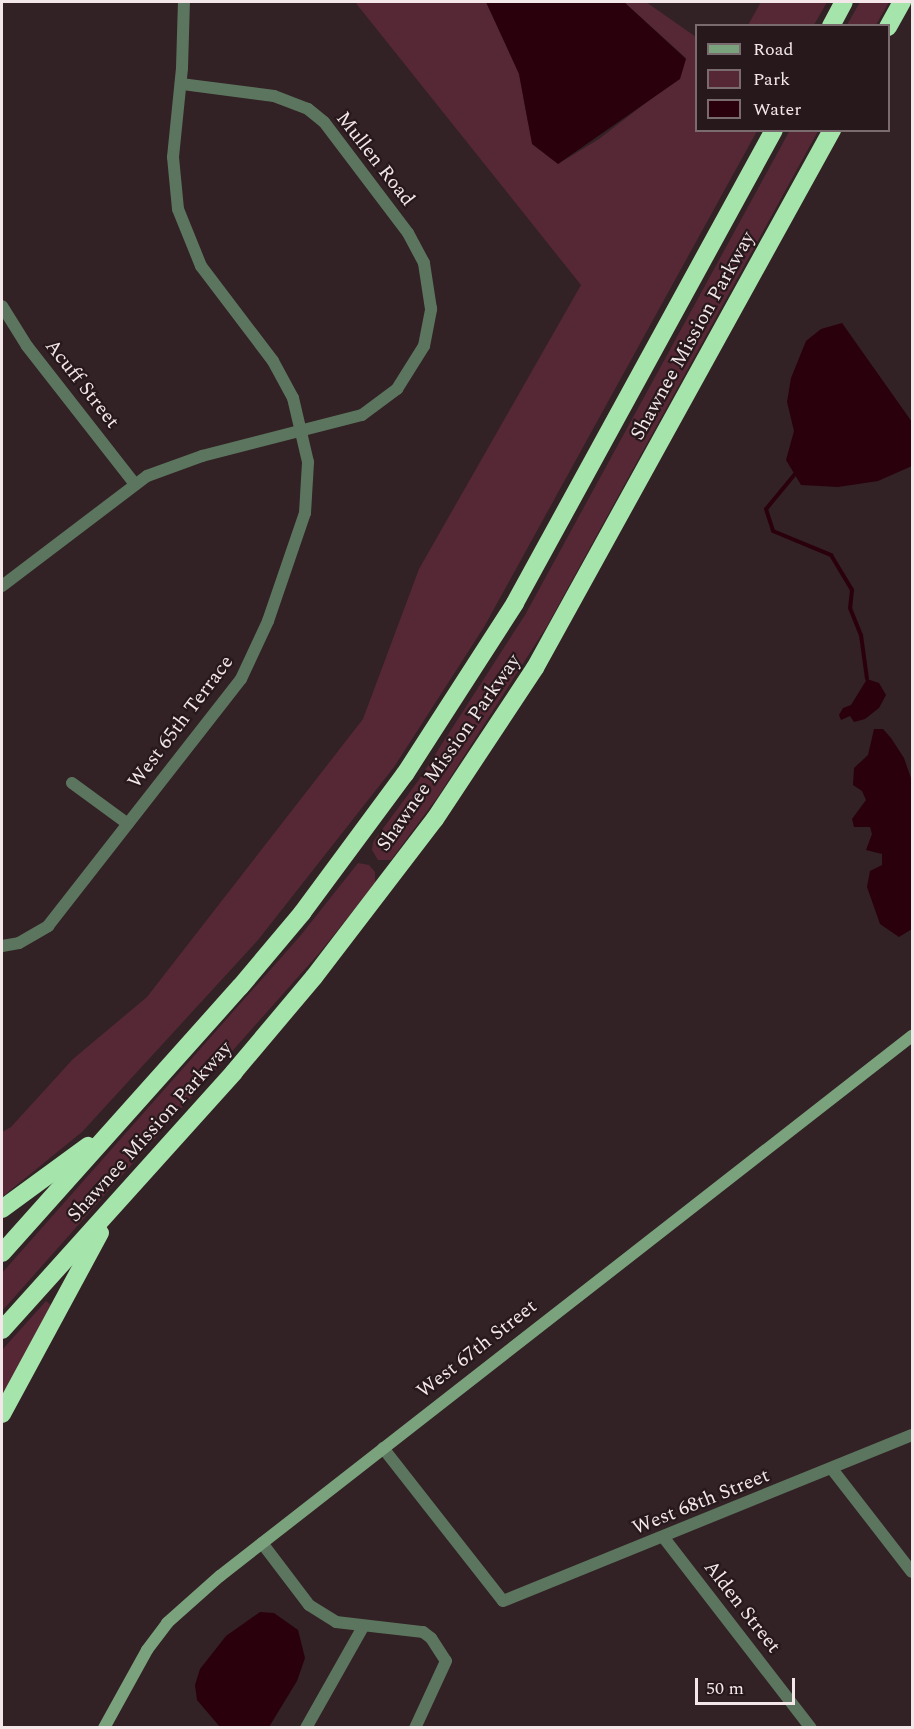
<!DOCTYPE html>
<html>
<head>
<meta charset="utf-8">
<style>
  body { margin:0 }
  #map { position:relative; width:914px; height:1729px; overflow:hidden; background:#322125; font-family:Spectral,serif }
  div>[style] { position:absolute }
  .green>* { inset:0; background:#562835 }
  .water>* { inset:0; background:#2a000d }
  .stream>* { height:4px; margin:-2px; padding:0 2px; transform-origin:2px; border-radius:2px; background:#2a000d }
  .street>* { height:12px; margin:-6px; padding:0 6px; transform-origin:6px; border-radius:6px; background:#5c755e }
  .secondary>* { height:12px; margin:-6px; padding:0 6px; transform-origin:6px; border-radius:6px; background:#7aa27d }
  .highway>* { height:18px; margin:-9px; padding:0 9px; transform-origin:9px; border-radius:9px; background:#a5e4ab }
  span { translate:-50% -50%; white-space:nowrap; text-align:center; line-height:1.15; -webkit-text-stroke:4.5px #27181c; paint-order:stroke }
  .street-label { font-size:20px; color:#f3e7ea }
  .frame { position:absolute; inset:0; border:3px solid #f3e7ea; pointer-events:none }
  .legend { position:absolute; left:695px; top:24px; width:195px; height:108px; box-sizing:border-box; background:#27181c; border:2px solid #796b6e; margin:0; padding:8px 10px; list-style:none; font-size:18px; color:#f3e7ea }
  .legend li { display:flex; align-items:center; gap:12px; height:30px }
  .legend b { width:30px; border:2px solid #796b6e }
  .scale { position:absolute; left:695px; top:1678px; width:100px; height:27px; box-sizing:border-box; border:3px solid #f3e7ea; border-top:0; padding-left:8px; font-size:18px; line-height:21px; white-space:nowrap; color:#f3e7ea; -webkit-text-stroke:4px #27181c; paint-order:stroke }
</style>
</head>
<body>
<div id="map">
  <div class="green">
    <i style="clip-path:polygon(355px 2px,486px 2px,519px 73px,528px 123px,558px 164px,599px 139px,656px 95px,686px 58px,624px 2px,646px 2px,696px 37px,696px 130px,757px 131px,484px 627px,394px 767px,258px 940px,82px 1132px,2px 1197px,2px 1132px,11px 1127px,73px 1059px,147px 997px,363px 719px,419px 569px,581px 285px)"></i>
    <i style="clip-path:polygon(761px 2px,827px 2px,814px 25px,748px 25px)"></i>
    <i style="clip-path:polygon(860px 2px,889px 2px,876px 25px,847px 25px)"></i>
    <i style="clip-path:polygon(790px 130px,818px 131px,547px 626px,439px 795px,391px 860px,378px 860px,372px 850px,373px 842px,418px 781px,525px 615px)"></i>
    <i style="clip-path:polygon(358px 863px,369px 865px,375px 872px,375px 883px,321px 951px,2px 1311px,2px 1273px,301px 935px)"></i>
    <i style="clip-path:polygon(46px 1301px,51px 1305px,2px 1398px,2px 1350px)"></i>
  </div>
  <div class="water">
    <i style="clip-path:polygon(486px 2px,624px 2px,686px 59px,680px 79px,558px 164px,532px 144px,519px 74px)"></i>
    <i style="clip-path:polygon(842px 323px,912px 422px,912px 466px,878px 481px,838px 487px,801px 485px,786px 460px,794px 431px,787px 402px,791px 378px,806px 341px,821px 329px)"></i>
    <i style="clip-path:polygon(867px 679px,879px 683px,886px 695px,879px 708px,865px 719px,854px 722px,850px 716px,841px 720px,839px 715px,843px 708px,851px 705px)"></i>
    <i style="clip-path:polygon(874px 729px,883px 729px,891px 738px,904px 758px,912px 781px,912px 929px,899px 937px,880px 924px,867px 887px,870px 871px,882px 865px,882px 854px,866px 850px,872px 834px,870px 827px,854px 827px,852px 819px,866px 800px,862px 791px,853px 785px,854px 768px,868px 755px)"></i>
    <i style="clip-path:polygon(260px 1612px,274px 1613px,298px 1630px,305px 1658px,297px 1681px,269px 1727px,220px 1727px,197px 1700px,195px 1685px,200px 1669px,226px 1636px)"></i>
  </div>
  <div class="stream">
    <i style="left:795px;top:474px;width:45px;rotate:129.6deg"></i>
    <i style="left:766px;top:509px;width:23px;rotate:72deg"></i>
    <i style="left:773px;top:531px;width:63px;rotate:22.5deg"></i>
    <i style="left:831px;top:555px;width:41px;rotate:59deg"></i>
    <i style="left:852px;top:590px;width:18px;rotate:96deg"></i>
    <i style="left:850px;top:608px;width:29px;rotate:68deg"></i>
    <i style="left:861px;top:635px;width:44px;rotate:82.2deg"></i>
  </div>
  <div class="street">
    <i style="left:2px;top:306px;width:47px;rotate:58deg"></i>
    <i style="left:27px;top:346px;width:175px;rotate:52deg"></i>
    <i style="left:2px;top:586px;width:182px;rotate:-37.2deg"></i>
    <i style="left:147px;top:476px;width:59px;rotate:-20deg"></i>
    <i style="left:202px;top:456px;width:165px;rotate:-14.4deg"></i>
    <i style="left:362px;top:415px;width:44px;rotate:-36.6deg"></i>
    <i style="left:397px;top:389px;width:51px;rotate:-57.9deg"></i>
    <i style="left:424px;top:346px;width:38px;rotate:-79deg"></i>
    <i style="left:431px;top:309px;width:47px;rotate:-98.7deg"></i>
    <i style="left:424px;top:263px;width:34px;rotate:-118deg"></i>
    <i style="left:408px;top:233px;width:139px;rotate:-127.1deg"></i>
    <i style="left:324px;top:122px;width:21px;rotate:-141deg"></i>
    <i style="left:308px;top:109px;width:36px;rotate:-159deg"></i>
    <i style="left:274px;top:96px;width:94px;rotate:-172.6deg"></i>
    <i style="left:72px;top:783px;width:69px;rotate:36.2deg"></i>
    <i style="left:2px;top:946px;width:17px;rotate:-10deg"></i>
    <i style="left:19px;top:943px;width:34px;rotate:-30deg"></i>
    <i style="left:48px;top:926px;width:313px;rotate:-52deg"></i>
    <i style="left:241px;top:679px;width:64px;rotate:-65deg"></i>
    <i style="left:268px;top:621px;width:114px;rotate:-71.1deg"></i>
    <i style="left:305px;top:513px;width:51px;rotate:-86.6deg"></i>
    <i style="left:308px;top:462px;width:66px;rotate:-103.2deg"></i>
    <i style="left:293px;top:398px;width:42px;rotate:-118.4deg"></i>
    <i style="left:273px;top:361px;width:119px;rotate:-127.2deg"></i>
    <i style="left:201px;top:266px;width:61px;rotate:-112deg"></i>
    <i style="left:178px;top:209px;width:52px;rotate:-95.5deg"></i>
    <i style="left:173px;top:157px;width:89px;rotate:-84.2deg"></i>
    <i style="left:182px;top:68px;width:66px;rotate:-88.3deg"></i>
    <i style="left:383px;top:1448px;width:194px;rotate:51.9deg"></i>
    <i style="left:503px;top:1601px;width:441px;rotate:-22.1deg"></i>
    <i style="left:832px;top:1469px;width:130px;rotate:52.2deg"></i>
    <i style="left:664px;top:1538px;width:240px;rotate:52.3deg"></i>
    <i style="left:262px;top:1543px;width:78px;rotate:52.8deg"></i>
    <i style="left:309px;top:1605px;width:32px;rotate:32deg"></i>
    <i style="left:336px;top:1622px;width:88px;rotate:6.6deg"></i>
    <i style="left:423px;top:1632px;width:10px;rotate:37deg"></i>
    <i style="left:431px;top:1638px;width:27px;rotate:57deg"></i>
    <i style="left:446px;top:1661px;width:74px;rotate:114.8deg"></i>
    <i style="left:306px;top:1728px;width:116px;rotate:-60.6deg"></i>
  </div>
  <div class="secondary">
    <i style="left:104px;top:1728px;width:89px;rotate:-61.1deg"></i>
    <i style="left:147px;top:1650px;width:34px;rotate:-53deg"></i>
    <i style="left:167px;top:1623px;width:71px;rotate:-41.6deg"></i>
    <i style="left:220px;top:1576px;width:878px;rotate:-37.97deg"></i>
  </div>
  <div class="highway">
    <i style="left:831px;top:26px;width:27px;rotate:-62deg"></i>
    <i style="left:888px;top:27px;width:29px;rotate:-61deg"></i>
    <i style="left:2px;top:1209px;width:107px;rotate:-36.2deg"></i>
    <i style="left:2px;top:1253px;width:357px;rotate:-48.2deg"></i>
    <i style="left:240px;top:987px;width:97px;rotate:-50deg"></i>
    <i style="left:302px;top:913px;width:173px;rotate:-53.5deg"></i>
    <i style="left:405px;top:774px;width:203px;rotate:-57.2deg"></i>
    <i style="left:515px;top:603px;width:539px;rotate:-61.3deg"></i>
    <i style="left:2px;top:1330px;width:347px;rotate:-48deg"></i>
    <i style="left:234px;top:1072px;width:124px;rotate:-49.9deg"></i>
    <i style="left:314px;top:977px;width:199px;rotate:-52.6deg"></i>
    <i style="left:435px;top:819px;width:181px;rotate:-56.5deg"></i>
    <i style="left:535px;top:668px;width:615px;rotate:-61.1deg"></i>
    <i style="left:2px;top:1414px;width:206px;rotate:-61.6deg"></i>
  </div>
  <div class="street-label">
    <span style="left:375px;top:159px;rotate:52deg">Mullen Road</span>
    <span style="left:693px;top:336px;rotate:-61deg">Shawnee Mission Parkway</span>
    <span style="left:82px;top:384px;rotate:52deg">Acuff Street</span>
    <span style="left:181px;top:722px;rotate:-53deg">West 65th Terrace</span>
    <span style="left:449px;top:753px;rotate:-55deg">Shawnee Mission Parkway</span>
    <span style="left:150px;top:1132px;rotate:-48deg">Shawnee Mission Parkway</span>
    <span style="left:477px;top:1349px;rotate:-38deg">West 67th Street</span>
    <span style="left:701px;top:1502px;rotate:-22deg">West 68th Street</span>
    <span style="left:742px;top:1607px;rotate:52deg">Alden Street</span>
  </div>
  <div class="frame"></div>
  <ul class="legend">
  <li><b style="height:8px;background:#7aa27d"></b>Road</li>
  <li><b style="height:16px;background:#562835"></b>Park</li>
  <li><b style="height:16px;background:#2a000d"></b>Water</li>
  </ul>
  <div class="scale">50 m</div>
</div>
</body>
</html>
